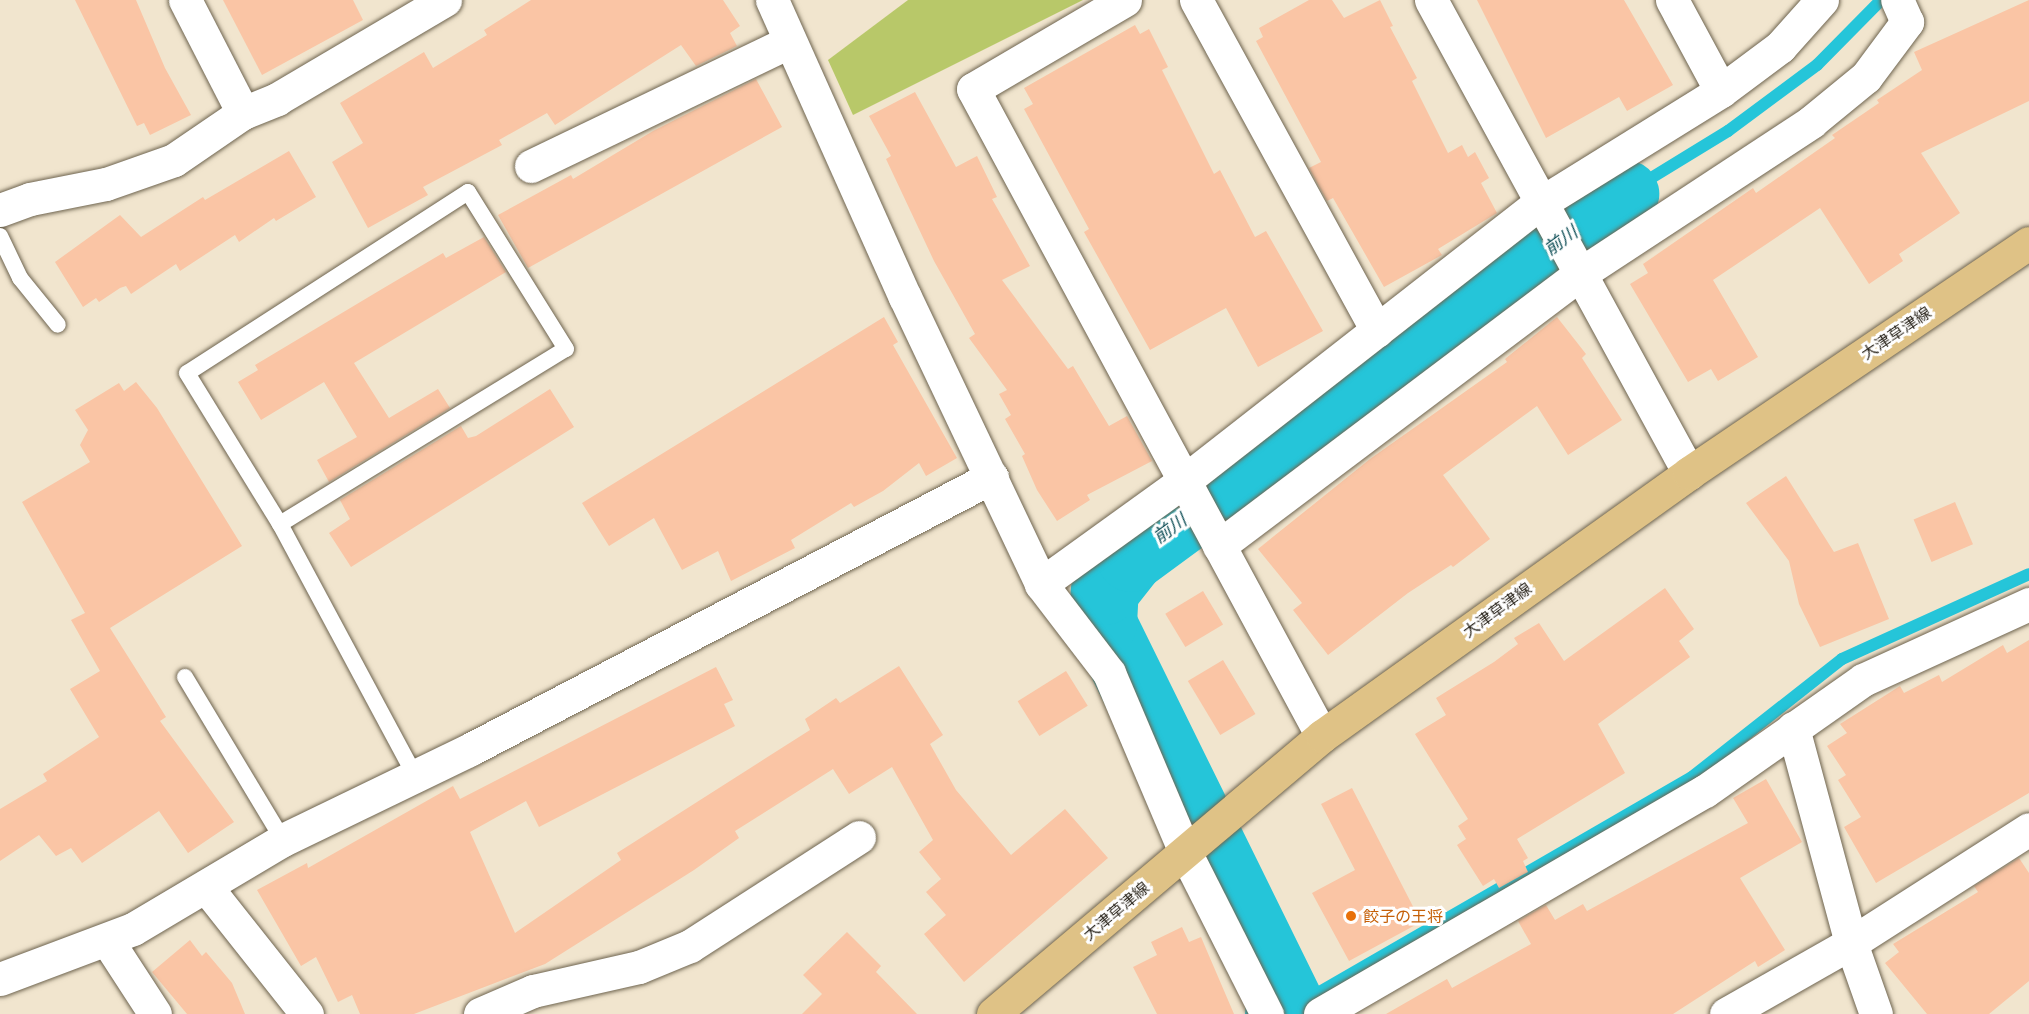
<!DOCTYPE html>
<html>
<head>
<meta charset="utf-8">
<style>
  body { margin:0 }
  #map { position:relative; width:2029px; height:1014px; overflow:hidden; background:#f1e5ce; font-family:"Libre Baskerville","Noto Sans JP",serif }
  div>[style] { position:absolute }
  .green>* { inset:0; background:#b8c869 }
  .stream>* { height:12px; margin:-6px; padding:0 6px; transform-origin:6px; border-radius:6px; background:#25c5d9 }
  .river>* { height:68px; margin:-34px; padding:0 34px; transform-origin:34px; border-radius:34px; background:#25c5d9 }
  .building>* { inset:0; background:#fac5a5; transform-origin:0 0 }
  .roads { filter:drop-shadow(0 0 2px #6e644f) drop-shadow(0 0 2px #6e644f) }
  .lane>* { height:16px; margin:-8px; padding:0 8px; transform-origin:8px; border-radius:8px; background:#fff }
  .street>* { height:33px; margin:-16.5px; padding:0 16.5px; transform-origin:16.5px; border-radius:16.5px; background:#fff }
  .primary>* { height:33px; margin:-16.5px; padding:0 16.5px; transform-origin:16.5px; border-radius:16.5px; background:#dfc286 }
  .dots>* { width:16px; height:16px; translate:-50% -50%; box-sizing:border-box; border:3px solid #fff; border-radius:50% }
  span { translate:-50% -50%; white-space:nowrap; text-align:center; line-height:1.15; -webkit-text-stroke:6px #fff; paint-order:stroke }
  .street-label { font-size:16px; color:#2f2a21 }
  .food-label { font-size:16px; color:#c56008 }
  .left { translate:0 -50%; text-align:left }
  .water-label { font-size:18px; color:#115058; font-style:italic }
</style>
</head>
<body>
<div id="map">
  <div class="green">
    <i style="clip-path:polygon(908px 0,1083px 0,853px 115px,828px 60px)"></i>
  </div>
  <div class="stream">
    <i style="left:1625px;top:194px;width:121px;rotate:-31.5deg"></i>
    <i style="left:1728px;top:131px;width:111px;rotate:-36.6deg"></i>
    <i style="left:1817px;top:65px;width:91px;rotate:-45.4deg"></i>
    <i style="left:1292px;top:1008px;width:462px;rotate:-30deg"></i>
    <i style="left:1692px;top:777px;width:191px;rotate:-38.2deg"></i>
    <i style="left:1842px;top:659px;width:205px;rotate:-24.4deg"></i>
  </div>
  <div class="river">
    <i style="left:1279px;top:1014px;width:14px;rotate:-25deg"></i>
    <i style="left:1292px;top:1008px;width:428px;rotate:-116.2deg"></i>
    <i style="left:1103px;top:624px;width:33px;rotate:-87deg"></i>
    <i style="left:1105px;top:591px;width:42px;rotate:-51.8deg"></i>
    <i style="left:1131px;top:558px;width:614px;rotate:-36.38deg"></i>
  </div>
  <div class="building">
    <i style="clip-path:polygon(75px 0,136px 0,165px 68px,191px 115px,150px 135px,144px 123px,137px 126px)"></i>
    <i style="clip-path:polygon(223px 0,353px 0,363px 20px,262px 75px)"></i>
    <i style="clip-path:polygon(531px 0,723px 0,740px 26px,730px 33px,737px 46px,696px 66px,681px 45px,555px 125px,547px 113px,499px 140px,502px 145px,423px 187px,428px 195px,368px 228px,332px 162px,363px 143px,340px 103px,424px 52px,433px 68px,487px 35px,484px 30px)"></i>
    <i style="clip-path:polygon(1309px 0,1332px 0,1344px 18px,1380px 0,1393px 26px,1390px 27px,1417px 78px,1412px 81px,1448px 153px,1462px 145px,1468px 157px,1475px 152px,1489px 178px,1481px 183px,1497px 213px,1438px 249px,1442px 255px,1384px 287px,1333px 198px,1327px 201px,1309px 168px,1321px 162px,1256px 41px,1263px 37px,1259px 28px)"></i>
    <i style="clip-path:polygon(1477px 0,1624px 0,1673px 85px,1627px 111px,1619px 97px,1546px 138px)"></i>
    <i style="clip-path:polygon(2029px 0,2029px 101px,1921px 153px,1960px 213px,1899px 254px,1903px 261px,1869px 284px,1820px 208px,1713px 280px,1758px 357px,1718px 381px,1711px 369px,1688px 382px,1630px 284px,1648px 273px,1643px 264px,1753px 188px,1756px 193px,1835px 138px,1832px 135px,1879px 103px,1877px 100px,1922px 70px,1914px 52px)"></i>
    <i style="clip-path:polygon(1135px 25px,1140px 34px,1149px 29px,1168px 67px,1162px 70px,1214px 174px,1220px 170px,1255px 237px,1266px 231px,1323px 331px,1258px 367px,1226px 308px,1150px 350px,1084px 232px,1089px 229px,1024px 109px,1033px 104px,1024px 88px)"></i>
    <i style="clip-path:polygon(756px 79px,782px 127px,528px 268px,498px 215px,571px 175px,573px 179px,653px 131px)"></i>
    <i style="clip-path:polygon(915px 92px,956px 167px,977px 156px,997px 197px,992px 199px,1030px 266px,1002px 280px,1068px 369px,1073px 366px,1109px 426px,1127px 416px,1152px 461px,1087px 495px,1090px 500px,1057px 521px,1037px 490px,1022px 456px,1025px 454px,1005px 419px,1011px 415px,999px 394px,1007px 390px,969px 338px,975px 334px,934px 261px,886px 159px,891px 156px,869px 116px)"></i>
    <i style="clip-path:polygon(289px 151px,316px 197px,276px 221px,274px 218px,239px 242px,235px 235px,180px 271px,176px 264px,131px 294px,126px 286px,120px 288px,99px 302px,96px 298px,83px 307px,55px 262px,120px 215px,141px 237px,203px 197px,205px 200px)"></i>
    <i style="clip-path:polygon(484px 237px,506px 272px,354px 363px,389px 418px,438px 389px,450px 408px,329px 482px,317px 460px,357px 437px,324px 382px,261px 420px,238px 382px,258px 370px,255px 365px,382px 289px,443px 253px,446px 258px)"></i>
    <i style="clip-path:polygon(884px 317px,898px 342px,893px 345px,957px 458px,926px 476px,919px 463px,883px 491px,854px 507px,851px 503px,791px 540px,795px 548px,731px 581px,718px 551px,682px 570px,654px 518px,609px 546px,582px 503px)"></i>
    <i style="clip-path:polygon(1557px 317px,1586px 354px,1582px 358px,1622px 420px,1568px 455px,1537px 406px,1443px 475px,1490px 539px,1453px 567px,1451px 565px,1408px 593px,1328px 655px,1293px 610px,1302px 603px,1258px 549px,1370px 459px,1507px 362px,1505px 359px)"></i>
    <i style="clip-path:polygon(136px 382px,157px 408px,242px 546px,110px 628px,166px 717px,160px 721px,234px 822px,188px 853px,159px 811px,82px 863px,71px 848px,56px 856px,39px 835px,0 861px,0 809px,47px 781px,43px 774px,99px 737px,70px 689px,100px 671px,71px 620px,85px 613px,22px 502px,90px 462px,80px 445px,88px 430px,75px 410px,119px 383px,124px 391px)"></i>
    <i style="clip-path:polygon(550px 389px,574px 427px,351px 567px,329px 533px,350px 519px,340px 500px,461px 426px,468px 438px,476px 436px)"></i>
    <i style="clip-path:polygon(1786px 476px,1834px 552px,1858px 543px,1889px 619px,1820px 647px,1799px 604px,1789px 561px,1746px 503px)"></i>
    <i style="left:1955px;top:502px;width:46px;height:45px;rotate:67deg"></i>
    <i style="clip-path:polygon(1665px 588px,1694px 629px,1679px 641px,1690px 657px,1598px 724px,1625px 773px,1517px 839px,1528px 858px,1523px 861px,1528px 872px,1499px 888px,1494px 879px,1483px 886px,1457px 845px,1466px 839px,1458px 826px,1468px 819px,1415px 734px,1446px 715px,1436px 698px,1494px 662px,1518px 644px,1514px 638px,1539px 623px,1564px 661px)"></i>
    <i style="left:1203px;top:591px;width:39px;height:44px;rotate:59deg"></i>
    <i style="clip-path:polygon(2029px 640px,2029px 793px,1876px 883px,1844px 827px,1861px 817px,1838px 780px,1846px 775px,1827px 746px,1847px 733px,1840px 724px,1900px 686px,1904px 693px,1939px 675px,1942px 682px,2003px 645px,2007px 653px)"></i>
    <i style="left:1223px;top:660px;width:63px;height:41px;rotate:59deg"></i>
    <i style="clip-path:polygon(899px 666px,943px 735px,930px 744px,956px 790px,1011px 855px,1065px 809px,1108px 858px,964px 982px,924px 934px,946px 915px,926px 892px,941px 879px,919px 852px,933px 840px,892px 767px,849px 794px,833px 769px,735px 831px,739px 838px,694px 870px,545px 964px,414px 1014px,360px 1014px,352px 995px,338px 1002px,316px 957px,301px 966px,257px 890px,307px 863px,308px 868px,453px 786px,460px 799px,716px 667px,733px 700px,724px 704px,735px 726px,539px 827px,526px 801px,470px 832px,515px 933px,621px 860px,617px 853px,810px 730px,805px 719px,836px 698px,840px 703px)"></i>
    <i style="left:1066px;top:671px;width:41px;height:57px;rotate:58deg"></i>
    <i style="clip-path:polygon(1766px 779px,1802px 842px,1740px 878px,1785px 950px,1758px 967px,1755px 961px,1673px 1014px,1386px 1014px,1447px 979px,1452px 988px,1531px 944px,1518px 921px,1546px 905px,1555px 920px,1583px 904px,1587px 911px,1748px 823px,1733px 798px)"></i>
    <i style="clip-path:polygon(1352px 788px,1421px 922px,1349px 961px,1312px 893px,1355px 870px,1321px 804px)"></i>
    <i style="clip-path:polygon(2019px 858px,2029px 873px,2029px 981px,1989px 1014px,1927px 1014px,1885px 963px,1899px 952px,1893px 944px,1978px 892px,1974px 886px)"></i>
    <i style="clip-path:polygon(1182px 927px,1189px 942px,1201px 937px,1234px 1014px,1157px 1014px,1133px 967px,1157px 955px,1151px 942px)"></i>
    <i style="clip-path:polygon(847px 932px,881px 966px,876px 972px,917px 1014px,802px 1014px,822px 994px,803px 975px)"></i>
    <i style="clip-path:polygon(190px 940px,202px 956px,206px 952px,232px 983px,245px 1014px,187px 1014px,152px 972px)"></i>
  </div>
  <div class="roads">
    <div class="lane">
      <i style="left:0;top:236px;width:47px;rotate:64.5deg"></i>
      <i style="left:20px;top:278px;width:60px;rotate:51deg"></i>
      <i style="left:280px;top:524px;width:335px;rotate:-31.5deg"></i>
      <i style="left:566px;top:349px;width:185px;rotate:-122deg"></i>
      <i style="left:468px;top:192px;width:334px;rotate:147.2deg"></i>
      <i style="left:187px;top:373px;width:177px;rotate:58.4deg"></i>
      <i style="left:280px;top:524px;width:284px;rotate:61.8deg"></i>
      <i style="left:185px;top:677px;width:190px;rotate:59deg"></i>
    </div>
    <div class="street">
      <i style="left:185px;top:0;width:127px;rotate:62.8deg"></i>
      <i style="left:772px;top:0;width:325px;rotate:65.9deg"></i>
      <i style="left:905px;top:297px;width:318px;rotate:64.6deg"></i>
      <i style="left:1041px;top:584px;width:112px;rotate:52.6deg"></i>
      <i style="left:1109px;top:673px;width:194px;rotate:67deg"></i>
      <i style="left:1185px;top:852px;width:182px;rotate:63.2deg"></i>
      <i style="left:1125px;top:0;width:176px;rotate:149.6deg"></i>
      <i style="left:973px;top:89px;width:735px;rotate:61.66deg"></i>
      <i style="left:1196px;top:0;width:377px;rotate:61.3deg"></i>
      <i style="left:1431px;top:0;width:539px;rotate:61.39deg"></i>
      <i style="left:1672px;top:0;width:103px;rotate:61.7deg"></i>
      <i style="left:531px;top:166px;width:286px;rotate:-25.7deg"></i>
      <i style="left:0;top:210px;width:32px;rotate:-20deg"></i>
      <i style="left:30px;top:199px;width:77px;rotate:-11.2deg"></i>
      <i style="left:106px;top:184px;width:72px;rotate:-19.4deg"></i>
      <i style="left:174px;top:160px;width:83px;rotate:-34.3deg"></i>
      <i style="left:243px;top:113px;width:37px;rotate:-22deg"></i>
      <i style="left:277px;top:99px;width:195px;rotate:-30.5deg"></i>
      <i style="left:1219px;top:546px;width:452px;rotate:-37deg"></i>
      <i style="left:1580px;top:274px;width:277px;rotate:-33.3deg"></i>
      <i style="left:1811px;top:122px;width:71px;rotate:-39.3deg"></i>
      <i style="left:1866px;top:77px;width:69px;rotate:-53.3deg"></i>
      <i style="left:1907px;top:22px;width:24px;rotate:-114deg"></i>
      <i style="left:1041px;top:584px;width:176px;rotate:-35.8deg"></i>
      <i style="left:1184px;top:481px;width:450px;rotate:-38deg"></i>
      <i style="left:1539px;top:204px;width:214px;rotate:-31.8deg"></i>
      <i style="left:1721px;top:91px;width:74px;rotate:-36.7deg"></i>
      <i style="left:1780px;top:47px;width:63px;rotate:-48.2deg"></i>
      <i style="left:1793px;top:728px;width:223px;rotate:74.9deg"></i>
      <i style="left:1851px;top:943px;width:75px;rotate:70.6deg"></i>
      <i style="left:207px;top:888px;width:161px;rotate:51.6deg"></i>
      <i style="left:107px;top:940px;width:88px;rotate:57deg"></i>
      <i style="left:0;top:979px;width:142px;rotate:-20.6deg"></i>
      <i style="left:133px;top:929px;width:174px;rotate:-30.7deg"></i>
      <i style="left:283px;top:840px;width:207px;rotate:-25.8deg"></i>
      <i style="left:469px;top:750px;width:590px;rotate:-27.56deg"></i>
      <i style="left:480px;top:1014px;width:58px;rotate:-23.5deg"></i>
      <i style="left:533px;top:991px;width:109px;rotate:-12.8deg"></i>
      <i style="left:639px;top:967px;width:55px;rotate:-22.4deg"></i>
      <i style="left:690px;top:946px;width:201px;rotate:-32.8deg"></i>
      <i style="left:1320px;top:1014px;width:445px;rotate:-30.1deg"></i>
      <i style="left:1705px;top:791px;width:193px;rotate:-35.1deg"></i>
      <i style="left:1863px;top:680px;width:183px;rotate:-24.6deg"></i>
      <i style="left:1726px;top:1014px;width:144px;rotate:-29.6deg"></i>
      <i style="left:1851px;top:943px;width:211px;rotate:-32.6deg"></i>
    </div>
    <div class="primary">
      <i style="left:993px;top:1014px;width:431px;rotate:-40.2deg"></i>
      <i style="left:1322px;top:736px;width:452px;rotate:-35.6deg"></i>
      <i style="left:1689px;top:473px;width:410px;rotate:-34.1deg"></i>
    </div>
  </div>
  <div class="dots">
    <i style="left:1351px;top:916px;background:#e8710a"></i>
  </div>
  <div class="street-label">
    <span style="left:1896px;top:333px;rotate:-34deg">大津草津線</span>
    <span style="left:1497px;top:610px;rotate:-36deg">大津草津線</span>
    <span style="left:1116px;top:911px;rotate:-40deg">大津草津線</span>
  </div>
  <div class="food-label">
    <span class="left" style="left:1363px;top:916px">餃子の王将</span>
  </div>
  <div class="water-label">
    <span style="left:1561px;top:241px;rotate:-36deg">前川</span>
    <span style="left:1170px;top:529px;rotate:-36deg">前川</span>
  </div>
</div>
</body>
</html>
